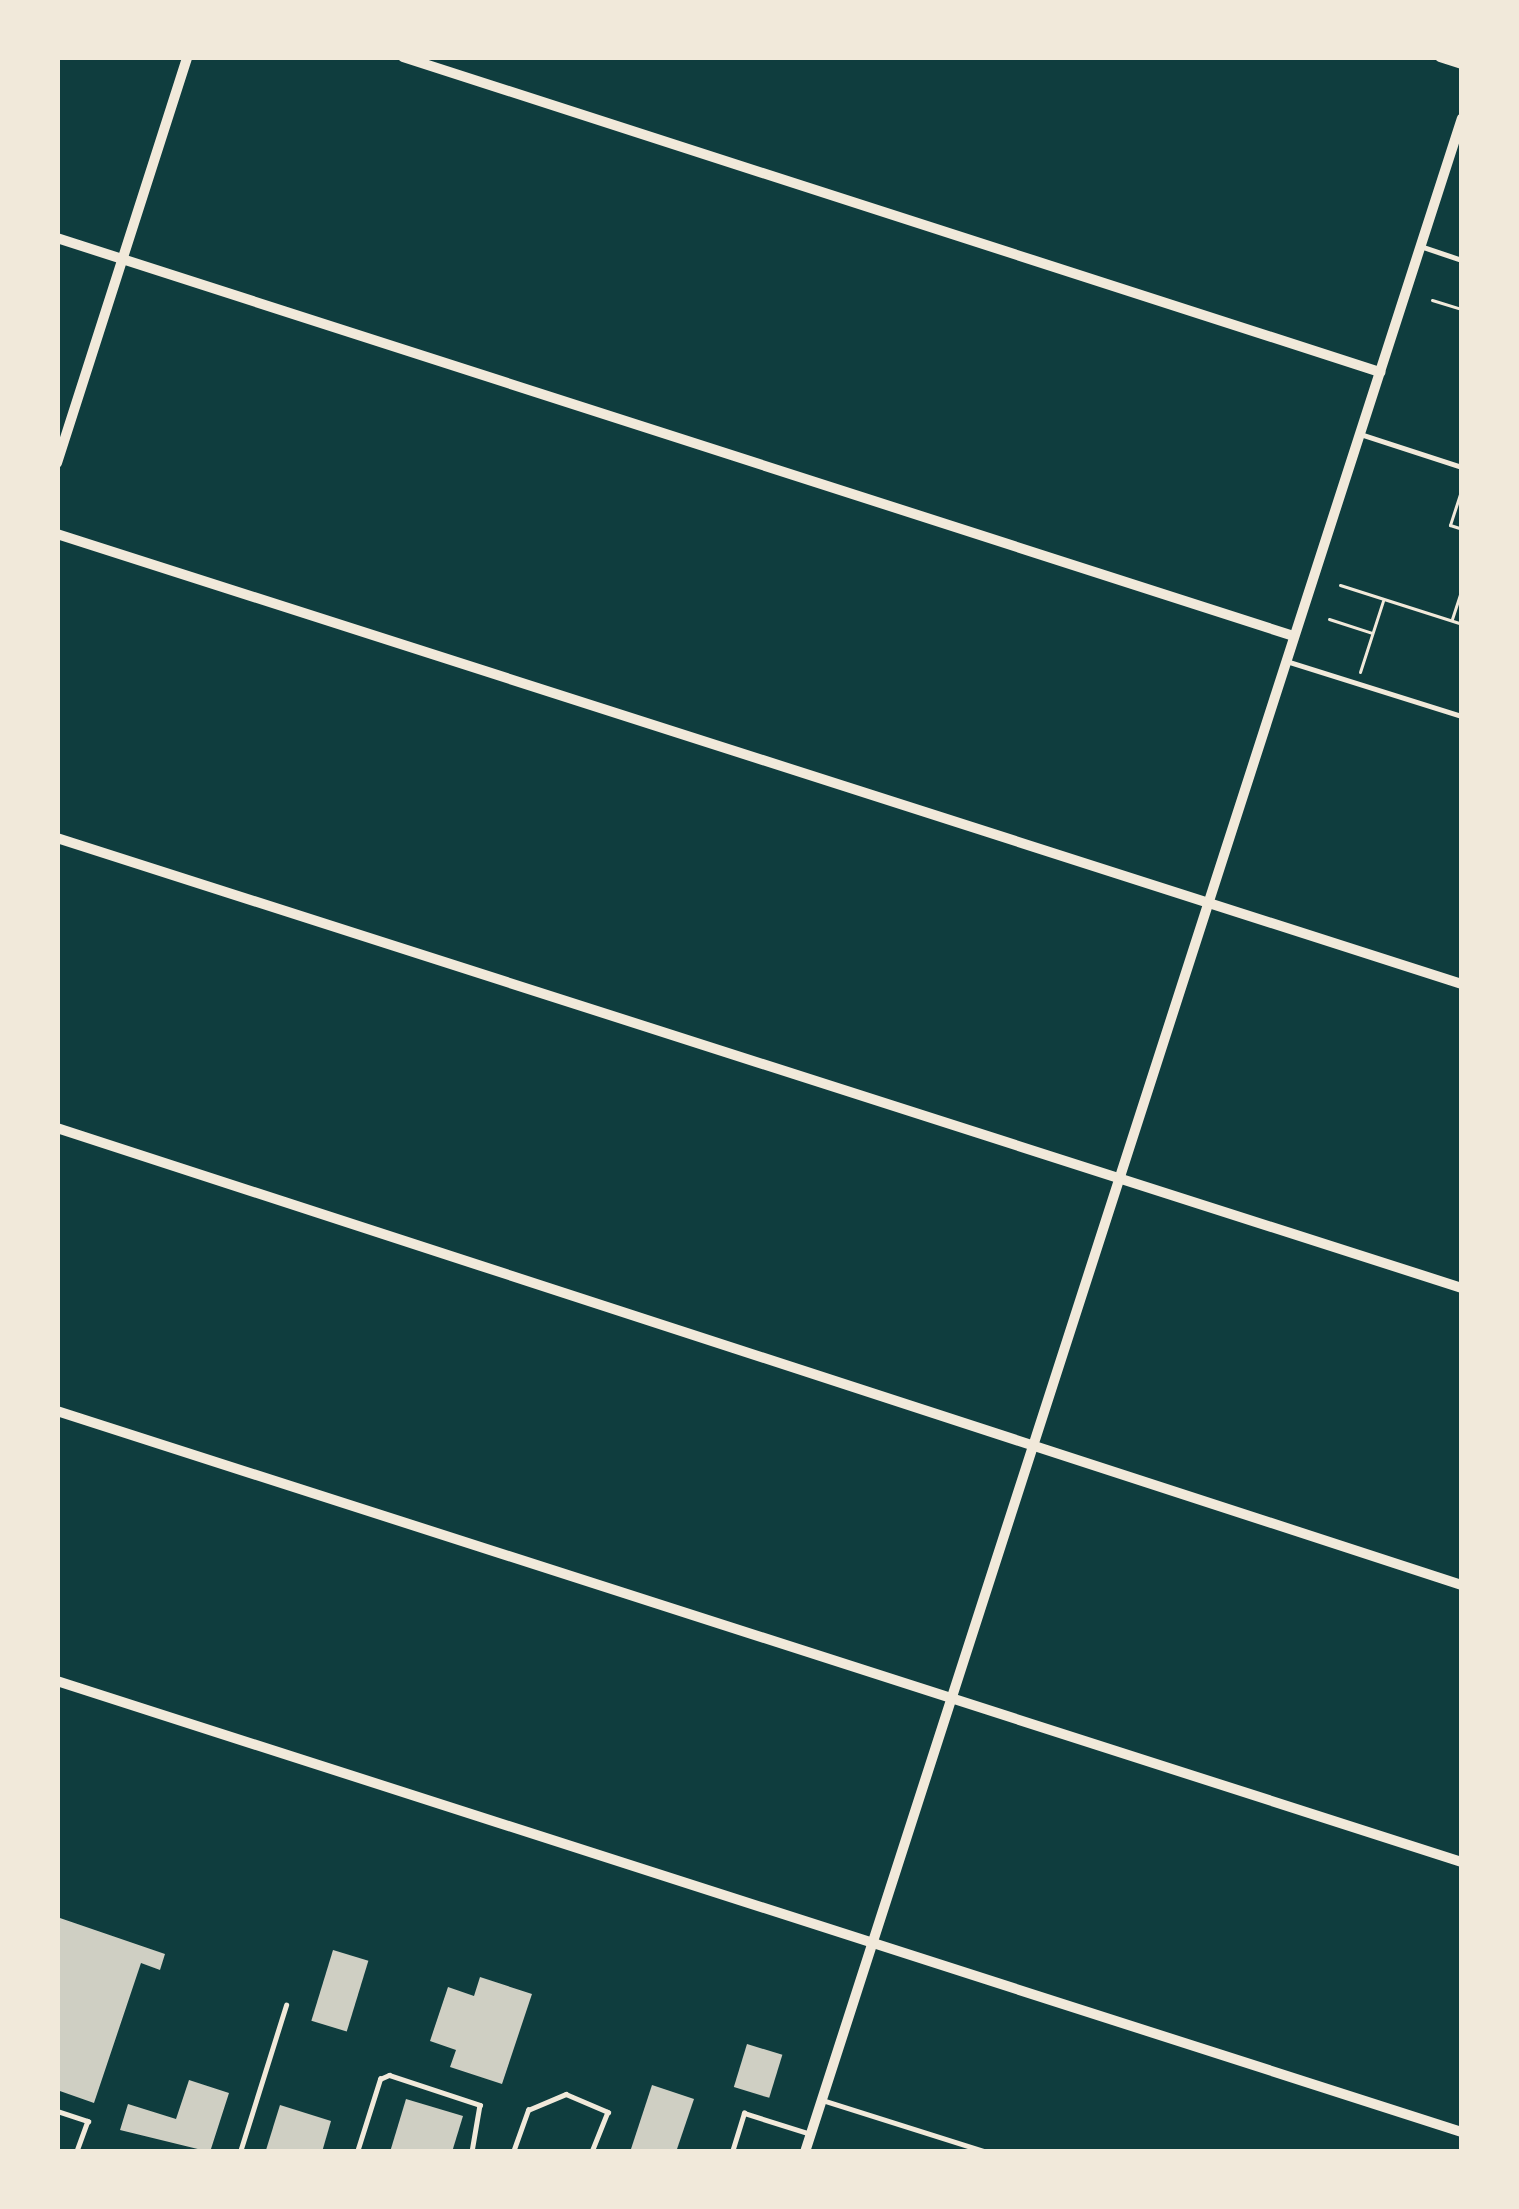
<!DOCTYPE html>
<html>
<head>
<meta charset="utf-8">
<style>
  body { margin:0 }
  #map { position:relative; width:1519px; height:2209px; overflow:hidden; background:#0f3d3e; font-family:"Golos Text",sans-serif }
  div>[style] { position:absolute }
  .building>* { inset:0; background:#cfcfc3; transform-origin:0 0 }
  .path>* { height:3px; margin:-1.5px; padding:0 1.5px; transform-origin:1.5px; border-radius:1.5px; background:#f1e9da }
  .service>* { height:4.5px; margin:-2.25px; padding:0 2.25px; transform-origin:2.25px; border-radius:2.25px; background:#f1e9da }
  .minor>* { height:10px; margin:-5px; padding:0 5px; transform-origin:5px; border-radius:5px; background:#f1e9da }
  span { translate:-50% -50%; white-space:nowrap; text-align:center; line-height:1.15; -webkit-text-stroke:9px #f1e9da; paint-order:stroke }
  .frame { position:absolute; inset:0; border:60px solid #f1e9da; pointer-events:none }
</style>
</head>
<body>
<div id="map">
  <div class="building">
    <i style="clip-path:polygon(57px 1917px,165px 1954px,160px 1970px,141px 1963px,94px 2103px,57px 2090px)"></i>
    <i style="left:333px;top:1950px;width:37px;height:74px;rotate:17deg"></i>
    <i style="clip-path:polygon(480px 1977px,532px 1994px,502px 2084px,450px 2067px,456px 2050px,430px 2041px,448px 1987px,474px 1996px)"></i>
    <i style="left:747px;top:2044px;width:37px;height:45px;rotate:17deg"></i>
    <i style="clip-path:polygon(189px 2080px,229px 2093px,210px 2152px,120px 2130px,128px 2104px,176px 2119px)"></i>
    <i style="clip-path:polygon(652px 2085px,694px 2099px,676px 2152px,631px 2149px)"></i>
    <i style="clip-path:polygon(406px 2099px,463px 2116px,452px 2152px,390px 2152px)"></i>
    <i style="clip-path:polygon(280px 2105px,331px 2121px,322px 2152px,266px 2150px)"></i>
  </div>
  <div class="path">
    <i style="left:1432px;top:300px;width:31px;rotate:17deg"></i>
    <i style="left:1462px;top:488px;width:39px;rotate:108deg"></i>
    <i style="left:1450px;top:525px;width:13px;rotate:18deg"></i>
    <i style="left:1340px;top:585px;width:125px;rotate:17.7deg"></i>
    <i style="left:1329px;top:619px;width:45px;rotate:18deg"></i>
    <i style="left:1452px;top:619px;width:33px;rotate:-72deg"></i>
    <i style="left:1360px;top:672px;width:75px;rotate:-72.1deg"></i>
  </div>
  <div class="service">
    <i style="left:1420px;top:246px;width:44px;rotate:18.4deg"></i>
    <i style="left:1360px;top:434px;width:107px;rotate:17.9deg"></i>
    <i style="left:1286px;top:661px;width:184px;rotate:17.4deg"></i>
    <i style="left:822px;top:2100px;width:173px;rotate:17.5deg"></i>
    <i style="left:57px;top:2111px;width:33px;rotate:18deg"></i>
    <i style="left:88px;top:2121px;width:33px;rotate:110deg"></i>
    <i style="left:240px;top:2152px;width:154px;rotate:-72.6deg"></i>
    <i style="left:357px;top:2152px;width:77px;rotate:-72.5deg"></i>
    <i style="left:380px;top:2079px;width:10px;rotate:-24deg"></i>
    <i style="left:389px;top:2075px;width:96px;rotate:18.2deg"></i>
    <i style="left:480px;top:2105px;width:48px;rotate:99.7deg"></i>
    <i style="left:513px;top:2152px;width:45px;rotate:-70.3deg"></i>
    <i style="left:528px;top:2110px;width:41px;rotate:-22.8deg"></i>
    <i style="left:566px;top:2094px;width:46px;rotate:23.2deg"></i>
    <i style="left:608px;top:2112px;width:43px;rotate:111.8deg"></i>
    <i style="left:732px;top:2152px;width:41px;rotate:-72.9deg"></i>
    <i style="left:744px;top:2113px;width:70px;rotate:17.4deg"></i>
  </div>
  <div class="minor">
    <i style="left:403px;top:57px;width:1027px;rotate:17.87deg"></i>
    <i style="left:1440px;top:57px;width:23px;rotate:18deg"></i>
    <i style="left:57px;top:238px;width:1299px;rotate:17.84deg"></i>
    <i style="left:57px;top:463px;width:426px;rotate:-72.2deg"></i>
    <i style="left:57px;top:534px;width:1475px;rotate:17.76deg"></i>
    <i style="left:57px;top:838px;width:1475px;rotate:17.76deg"></i>
    <i style="left:57px;top:1128px;width:1477px;rotate:18.02deg"></i>
    <i style="left:57px;top:1411px;width:1476px;rotate:17.8deg"></i>
    <i style="left:57px;top:1681px;width:1476px;rotate:17.8deg"></i>
    <i style="left:805px;top:2152px;width:2137px;rotate:-72.1deg"></i>
  </div>
  <div class="frame"></div>
</div>
</body>
</html>
